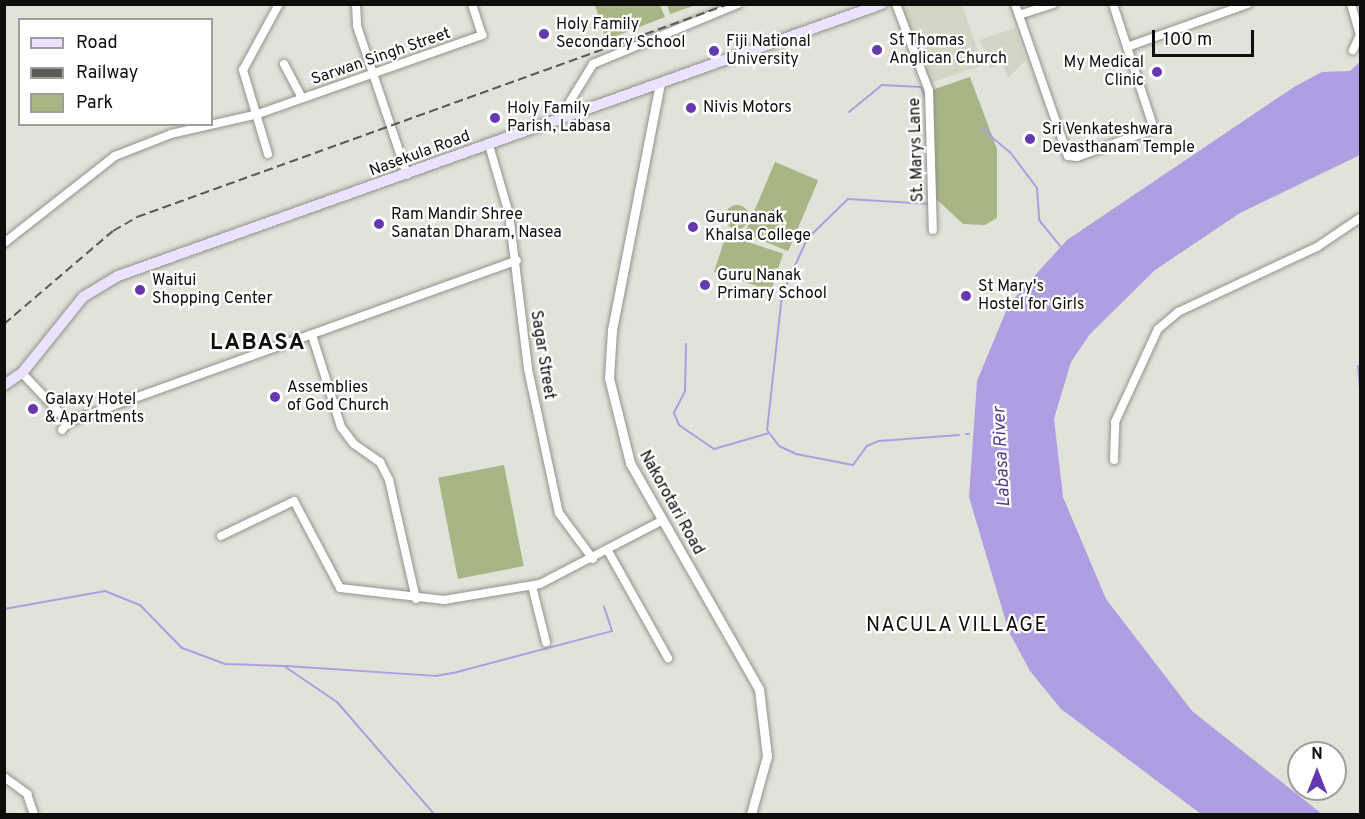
<!DOCTYPE html>
<html>
<head>
<meta charset="utf-8">
<style>
  body { margin:0 }
  #map { position:relative; width:1365px; height:819px; overflow:hidden; background:#e0e3d9; font-family:Overpass,sans-serif }
  div>[style] { position:absolute }
  .built>* { inset:0; background:#d2d6c6 }
  .green>* { inset:0; background:#aab585; transform-origin:0 0 }
  .round { border-radius:50% }
  .water>* { inset:0; background:#af9ee1 }
  .stream>* { height:2px; margin:-1px; padding:0 1px; transform-origin:1px; border-radius:1px; background:#af9ee1 }
  .roads { filter:drop-shadow(0 0 2px #91938b) drop-shadow(0 0 2px #91938b) }
  .minor>* { height:8px; margin:-4px; padding:0 4px; transform-origin:4px; border-radius:4px; background:#fff }
  .tertiary>* { height:9px; margin:-4.5px; padding:0 4.5px; transform-origin:4.5px; border-radius:4.5px; background:#fff }
  .secondary>* { height:10px; margin:-5px; padding:0 5px; transform-origin:5px; border-radius:5px; background:#eae2fe }
  .rail>* { height:2px; margin-top:-1px; transform-origin:0; background:repeating-linear-gradient(90deg,#5a5c57 0 9px,transparent 0 13.5px) }
  .dots>* { width:16px; height:16px; translate:-50% -50%; box-sizing:border-box; border:3px solid #fff; border-radius:50% }
  span { translate:-50% -50%; white-space:nowrap; text-align:center; line-height:1.15; -webkit-text-stroke:4.5px #fff; paint-order:stroke }
  .poi-label { font-size:16px; color:#0d0e0b }
  .left { translate:0 -50%; text-align:left }
  .right { translate:-100% -50%; text-align:right }
  .street-label { font-size:16px; color:#0d0e0b }
  .water-label { font-size:18px; color:#553b8b; font-style:italic }
  .quarter-label { font-size:20px; color:#0d0e0b; letter-spacing:1.5px }
  .district-label { font-size:22px; color:#0d0e0b; font-weight:700; letter-spacing:1.5px }
  .frame { position:absolute; inset:0; border:6px solid #0d0e0b; pointer-events:none }
  .legend { position:absolute; left:18px; top:18px; width:195px; height:108px; box-sizing:border-box; background:#fff; border:2px solid #9e9f9d; margin:0; padding:8px 10px; list-style:none; font-size:18px; color:#0d0e0b }
  .legend li { display:flex; align-items:center; gap:12px; height:30px }
  .legend b { width:30px; border:2px solid #9e9f9d }
  .north { position:absolute; left:1287px; top:741px; width:60px; height:60px; box-sizing:border-box; background:#fff; border:2px solid #9e9f9d; border-radius:50%; rotate:0deg; font-size:16px; font-weight:700; line-height:24px; text-align:center; color:#0d0e0b }
  .north::after { content:''; display:block; margin:auto; width:21px; height:27px; background:#6538b0; clip-path:polygon(50% 0,100% 100%,50% 72%,0 100%) }
  .scale { position:absolute; left:1152px; top:30px; width:102px; height:27px; box-sizing:border-box; border:3px solid #0d0e0b; border-top:0; padding-left:8px; font-size:18px; line-height:21px; white-space:nowrap; color:#0d0e0b; -webkit-text-stroke:4px #fff; paint-order:stroke }
</style>
</head>
<body>
<div id="map">
  <div class="built">
    <i style="clip-path:polygon(962px 5px,983px 65px,927px 84px,900px 6px)"></i>
    <i style="clip-path:polygon(1015px 28px,1026px 60px,1008px 78px,1002px 64px,990px 68px,980px 40px)"></i>
  </div>
  <div class="green">
    <i style="clip-path:polygon(667px 4px,696px 4px,696px 5px,670px 14px)"></i>
    <i style="clip-path:polygon(595px 5px,660px 5px,665px 17px,606px 40px)"></i>
    <i style="clip-path:polygon(970px 77px,997px 149px,997px 218px,985px 225px,963px 224px,931px 194px,929px 91px)"></i>
    <i style="left:775px;top:162px;width:47px;height:77px;rotate:23deg"></i>
    <i class="round" style="left:725px;top:205px;width:24px;height:24px"></i>
    <i style="left:726px;top:235px;width:60px;height:39px;rotate:18deg"></i>
    <i style="left:504px;top:465px;width:103px;height:67px;rotate:79deg"></i>
  </div>
  <div class="water">
    <i style="clip-path:polygon(1360px 62px,1360px 155px,1240px 213px,1155px 270px,1090px 334px,1071px 362px,1054px 419px,1063px 497px,1106px 599px,1192px 711px,1322px 814px,1201px 814px,1061px 709px,1030px 671px,1009px 632px,969px 497px,977px 381px,1009px 304px,1067px 240px,1294px 87px,1322px 72px,1350px 71px)"></i>
  </div>
  <div class="stream">
    <i style="left:849px;top:112px;width:43px;rotate:-39.3deg"></i>
    <i style="left:882px;top:85px;width:39px;rotate:3deg"></i>
    <i style="left:921px;top:87px;width:14px;rotate:69deg"></i>
    <i style="left:926px;top:118px;width:86px;rotate:88deg"></i>
    <i style="left:929px;top:204px;width:81px;rotate:-176.5deg"></i>
    <i style="left:848px;top:199px;width:57px;rotate:135.7deg"></i>
    <i style="left:807px;top:239px;width:61px;rotate:114.1deg"></i>
    <i style="left:782px;top:295px;width:136px;rotate:96.3deg"></i>
    <i style="left:767px;top:430px;width:20px;rotate:53deg"></i>
    <i style="left:779px;top:446px;width:19px;rotate:25deg"></i>
    <i style="left:796px;top:454px;width:58px;rotate:10.9deg"></i>
    <i style="left:853px;top:465px;width:24px;rotate:-54deg"></i>
    <i style="left:867px;top:446px;width:13px;rotate:-23deg"></i>
    <i style="left:879px;top:441px;width:80px;rotate:-4.3deg"></i>
    <i style="left:981px;top:128px;width:38px;rotate:40deg"></i>
    <i style="left:1010px;top:152px;width:45px;rotate:53.1deg"></i>
    <i style="left:1037px;top:188px;width:32px;rotate:86deg"></i>
    <i style="left:1039px;top:220px;width:35px;rotate:51deg"></i>
    <i style="left:686px;top:344px;width:47px;rotate:91.2deg"></i>
    <i style="left:685px;top:391px;width:25px;rotate:117deg"></i>
    <i style="left:674px;top:413px;width:13px;rotate:67deg"></i>
    <i style="left:679px;top:425px;width:42px;rotate:34.4deg"></i>
    <i style="left:714px;top:449px;width:57px;rotate:-16.2deg"></i>
    <i style="left:1358px;top:366px;width:25px;rotate:85deg"></i>
    <i style="left:966px;top:434px;width:3px"></i>
    <i style="left:4px;top:609px;width:103px;rotate:-10.1deg"></i>
    <i style="left:105px;top:591px;width:38px;rotate:22deg"></i>
    <i style="left:140px;top:605px;width:60px;rotate:45.7deg"></i>
    <i style="left:182px;top:648px;width:46px;rotate:20.4deg"></i>
    <i style="left:225px;top:664px;width:59px;rotate:1.9deg"></i>
    <i style="left:284px;top:666px;width:64px;rotate:34.2deg"></i>
    <i style="left:337px;top:702px;width:148px;rotate:49.1deg"></i>
    <i style="left:286px;top:666px;width:149px;rotate:3.8deg"></i>
    <i style="left:435px;top:676px;width:22px;rotate:-10deg"></i>
    <i style="left:457px;top:672px;width:160px;rotate:-14.8deg"></i>
    <i style="left:612px;top:631px;width:26px;rotate:-108deg"></i>
  </div>
  <div class="roads">
    <div class="minor">
      <i style="left:356px;top:4px;width:22px;rotate:87deg"></i>
      <i style="left:357px;top:26px;width:157px;rotate:71.4deg"></i>
      <i style="left:896px;top:4px;width:93px;rotate:69.2deg"></i>
      <i style="left:929px;top:91px;width:139px;rotate:88.4deg"></i>
      <i style="left:1015px;top:4px;width:161px;rotate:70.8deg"></i>
      <i style="left:1068px;top:156px;width:9px;rotate:6deg"></i>
      <i style="left:1077px;top:157px;width:82px;rotate:-20deg"></i>
      <i style="left:1154px;top:129px;width:132px;rotate:-108.2deg"></i>
      <i style="left:1351px;top:4px;width:32px;rotate:74deg"></i>
      <i style="left:1360px;top:35px;width:17px;rotate:115deg"></i>
      <i style="left:1019px;top:15px;width:36px;rotate:-18deg"></i>
      <i style="left:1127px;top:47px;width:128px;rotate:-19.6deg"></i>
      <i style="left:284px;top:64px;width:38px;rotate:62deg"></i>
      <i style="left:558px;top:121px;width:67px;rotate:-58.4deg"></i>
      <i style="left:593px;top:64px;width:157px;rotate:-22.5deg"></i>
      <i style="left:489px;top:145px;width:72px;rotate:73.8deg"></i>
      <i style="left:509px;top:214px;width:156px;rotate:83deg"></i>
      <i style="left:528px;top:369px;width:147px;rotate:77.9deg"></i>
      <i style="left:559px;top:513px;width:57px;rotate:53.5deg"></i>
      <i style="left:268px;top:154px;width:88px;rotate:-106.6deg"></i>
      <i style="left:243px;top:70px;width:75px;rotate:-61.4deg"></i>
      <i style="left:4px;top:243px;width:141px;rotate:-38.1deg"></i>
      <i style="left:115px;top:156px;width:60px;rotate:-21.4deg"></i>
      <i style="left:171px;top:134px;width:89px;rotate:-12.9deg"></i>
      <i style="left:258px;top:114px;width:238px;rotate:-19.4deg"></i>
      <i style="left:482px;top:35px;width:33px;rotate:-108deg"></i>
      <i style="left:312px;top:335px;width:96px;rotate:72.5deg"></i>
      <i style="left:341px;top:427px;width:21px;rotate:53deg"></i>
      <i style="left:354px;top:444px;width:32px;rotate:35deg"></i>
      <i style="left:380px;top:462px;width:20px;rotate:63deg"></i>
      <i style="left:389px;top:480px;width:122px;rotate:77.2deg"></i>
      <i style="left:22px;top:373px;width:67px;rotate:46.8deg"></i>
      <i style="left:62px;top:430px;width:10px;rotate:-53deg"></i>
      <i style="left:68px;top:422px;width:477px;rotate:-19.8deg"></i>
      <i style="left:1114px;top:460px;width:38px;rotate:-88deg"></i>
      <i style="left:1115px;top:422px;width:102px;rotate:-65.2deg"></i>
      <i style="left:1158px;top:329px;width:26px;rotate:-40deg"></i>
      <i style="left:1178px;top:312px;width:153px;rotate:-25.1deg"></i>
      <i style="left:1317px;top:247px;width:52px;rotate:-34deg"></i>
      <i style="left:221px;top:536px;width:81px;rotate:-25.6deg"></i>
      <i style="left:294px;top:501px;width:98px;rotate:62.1deg"></i>
      <i style="left:340px;top:588px;width:105px;rotate:6.6deg"></i>
      <i style="left:444px;top:600px;width:97px;rotate:-9.5deg"></i>
      <i style="left:540px;top:584px;width:136px;rotate:-27.5deg"></i>
      <i style="left:608px;top:551px;width:123px;rotate:60.7deg"></i>
      <i style="left:532px;top:586px;width:58px;rotate:76deg"></i>
      <i style="left:4px;top:777px;width:29px;rotate:36deg"></i>
      <i style="left:27px;top:794px;width:21px;rotate:71deg"></i>
    </div>
    <div class="tertiary">
      <i style="left:660px;top:83px;width:252px;rotate:101deg"></i>
      <i style="left:612px;top:330px;width:48px;rotate:93.6deg"></i>
      <i style="left:609px;top:378px;width:88px;rotate:76.1deg"></i>
      <i style="left:630px;top:463px;width:260px;rotate:60.3deg"></i>
      <i style="left:759px;top:689px;width:67px;rotate:83.2deg"></i>
      <i style="left:767px;top:756px;width:60px;rotate:105.4deg"></i>
    </div>
    <div class="secondary">
      <i style="left:4px;top:385px;width:22px;rotate:-34deg"></i>
      <i style="left:22px;top:373px;width:97px;rotate:-51.2deg"></i>
      <i style="left:83px;top:297px;width:41px;rotate:-31deg"></i>
      <i style="left:118px;top:276px;width:811px;rotate:-19.6deg"></i>
    </div>
  </div>
  <div class="rail">
    <i style="left:4px;top:324px;width:143px;rotate:-40.5deg"></i>
    <i style="left:113px;top:231px;width:28px;rotate:-30deg"></i>
    <i style="left:137px;top:217px;width:629px;rotate:-19.79deg"></i>
  </div>
  <div class="dots">
    <i style="left:544px;top:34px;background:#6538b0"></i>
    <i style="left:877px;top:50px;background:#6538b0"></i>
    <i style="left:714px;top:51px;background:#6538b0"></i>
    <i style="left:1157px;top:72px;background:#6538b0"></i>
    <i style="left:691px;top:108px;background:#6538b0"></i>
    <i style="left:495px;top:118px;background:#6538b0"></i>
    <i style="left:1030px;top:139px;background:#6538b0"></i>
    <i style="left:379px;top:224px;background:#6538b0"></i>
    <i style="left:693px;top:227px;background:#6538b0"></i>
    <i style="left:705px;top:285px;background:#6538b0"></i>
    <i style="left:140px;top:290px;background:#6538b0"></i>
    <i style="left:966px;top:296px;background:#6538b0"></i>
    <i style="left:275px;top:397px;background:#6538b0"></i>
    <i style="left:33px;top:409px;background:#6538b0"></i>
  </div>
  <div class="poi-label">
    <span class="left" style="left:556px;top:34px">Holy Family<br>Secondary School</span>
    <span class="left" style="left:889px;top:50px">St Thomas<br>Anglican Church</span>
    <span class="left" style="left:726px;top:51px">Fiji National<br>University</span>
    <span class="right" style="left:1144px;top:72px">My Medical<br>Clinic</span>
    <span class="left" style="left:703px;top:108px">Nivis Motors</span>
    <span class="left" style="left:507px;top:118px">Holy Family<br>Parish, Labasa</span>
    <span class="left" style="left:1042px;top:139px">Sri Venkateshwara<br>Devasthanam Temple</span>
    <span class="left" style="left:391px;top:224px">Ram Mandir Shree<br>Sanatan Dharam, Nasea</span>
    <span class="left" style="left:705px;top:227px">Gurunanak<br>Khalsa College</span>
    <span class="left" style="left:717px;top:285px">Guru Nanak<br>Primary School</span>
    <span class="left" style="left:152px;top:290px">Waitui<br>Shopping Center</span>
    <span class="left" style="left:978px;top:296px">St Mary's<br>Hostel for Girls</span>
    <span class="left" style="left:287px;top:397px">Assemblies<br>of God Church</span>
    <span class="left" style="left:45px;top:409px">Galaxy Hotel<br>&amp; Apartments</span>
  </div>
  <div class="street-label">
    <span style="left:381px;top:57px;rotate:-19deg">Sarwan Singh Street</span>
    <span style="left:917px;top:150px;rotate:-92deg">St. Marys Lane</span>
    <span style="left:420px;top:154px;rotate:-20deg">Nasekula Road</span>
    <span style="left:542px;top:355px;rotate:81deg">Sagar Street</span>
    <span style="left:671px;top:503px;rotate:61deg">Nakorotari Road</span>
  </div>
  <div class="water-label">
    <span style="left:1003px;top:457px;rotate:-93deg">Labasa River</span>
  </div>
  <div class="quarter-label">
    <span style="left:957px;top:626px">NACULA VILLAGE</span>
  </div>
  <div class="district-label">
    <span style="left:258px;top:344px">LABASA</span>
  </div>
  <div class="frame"></div>
  <ul class="legend">
  <li><b style="height:8px;background:#eae2fe"></b>Road</li>
  <li><b style="height:8px;background:#5a5c57"></b>Railway</li>
  <li><b style="height:16px;background:#aab585"></b>Park</li>
  </ul>
  <div class="north">N</div>
  <div class="scale">100 m</div>
</div>
</body>
</html>
